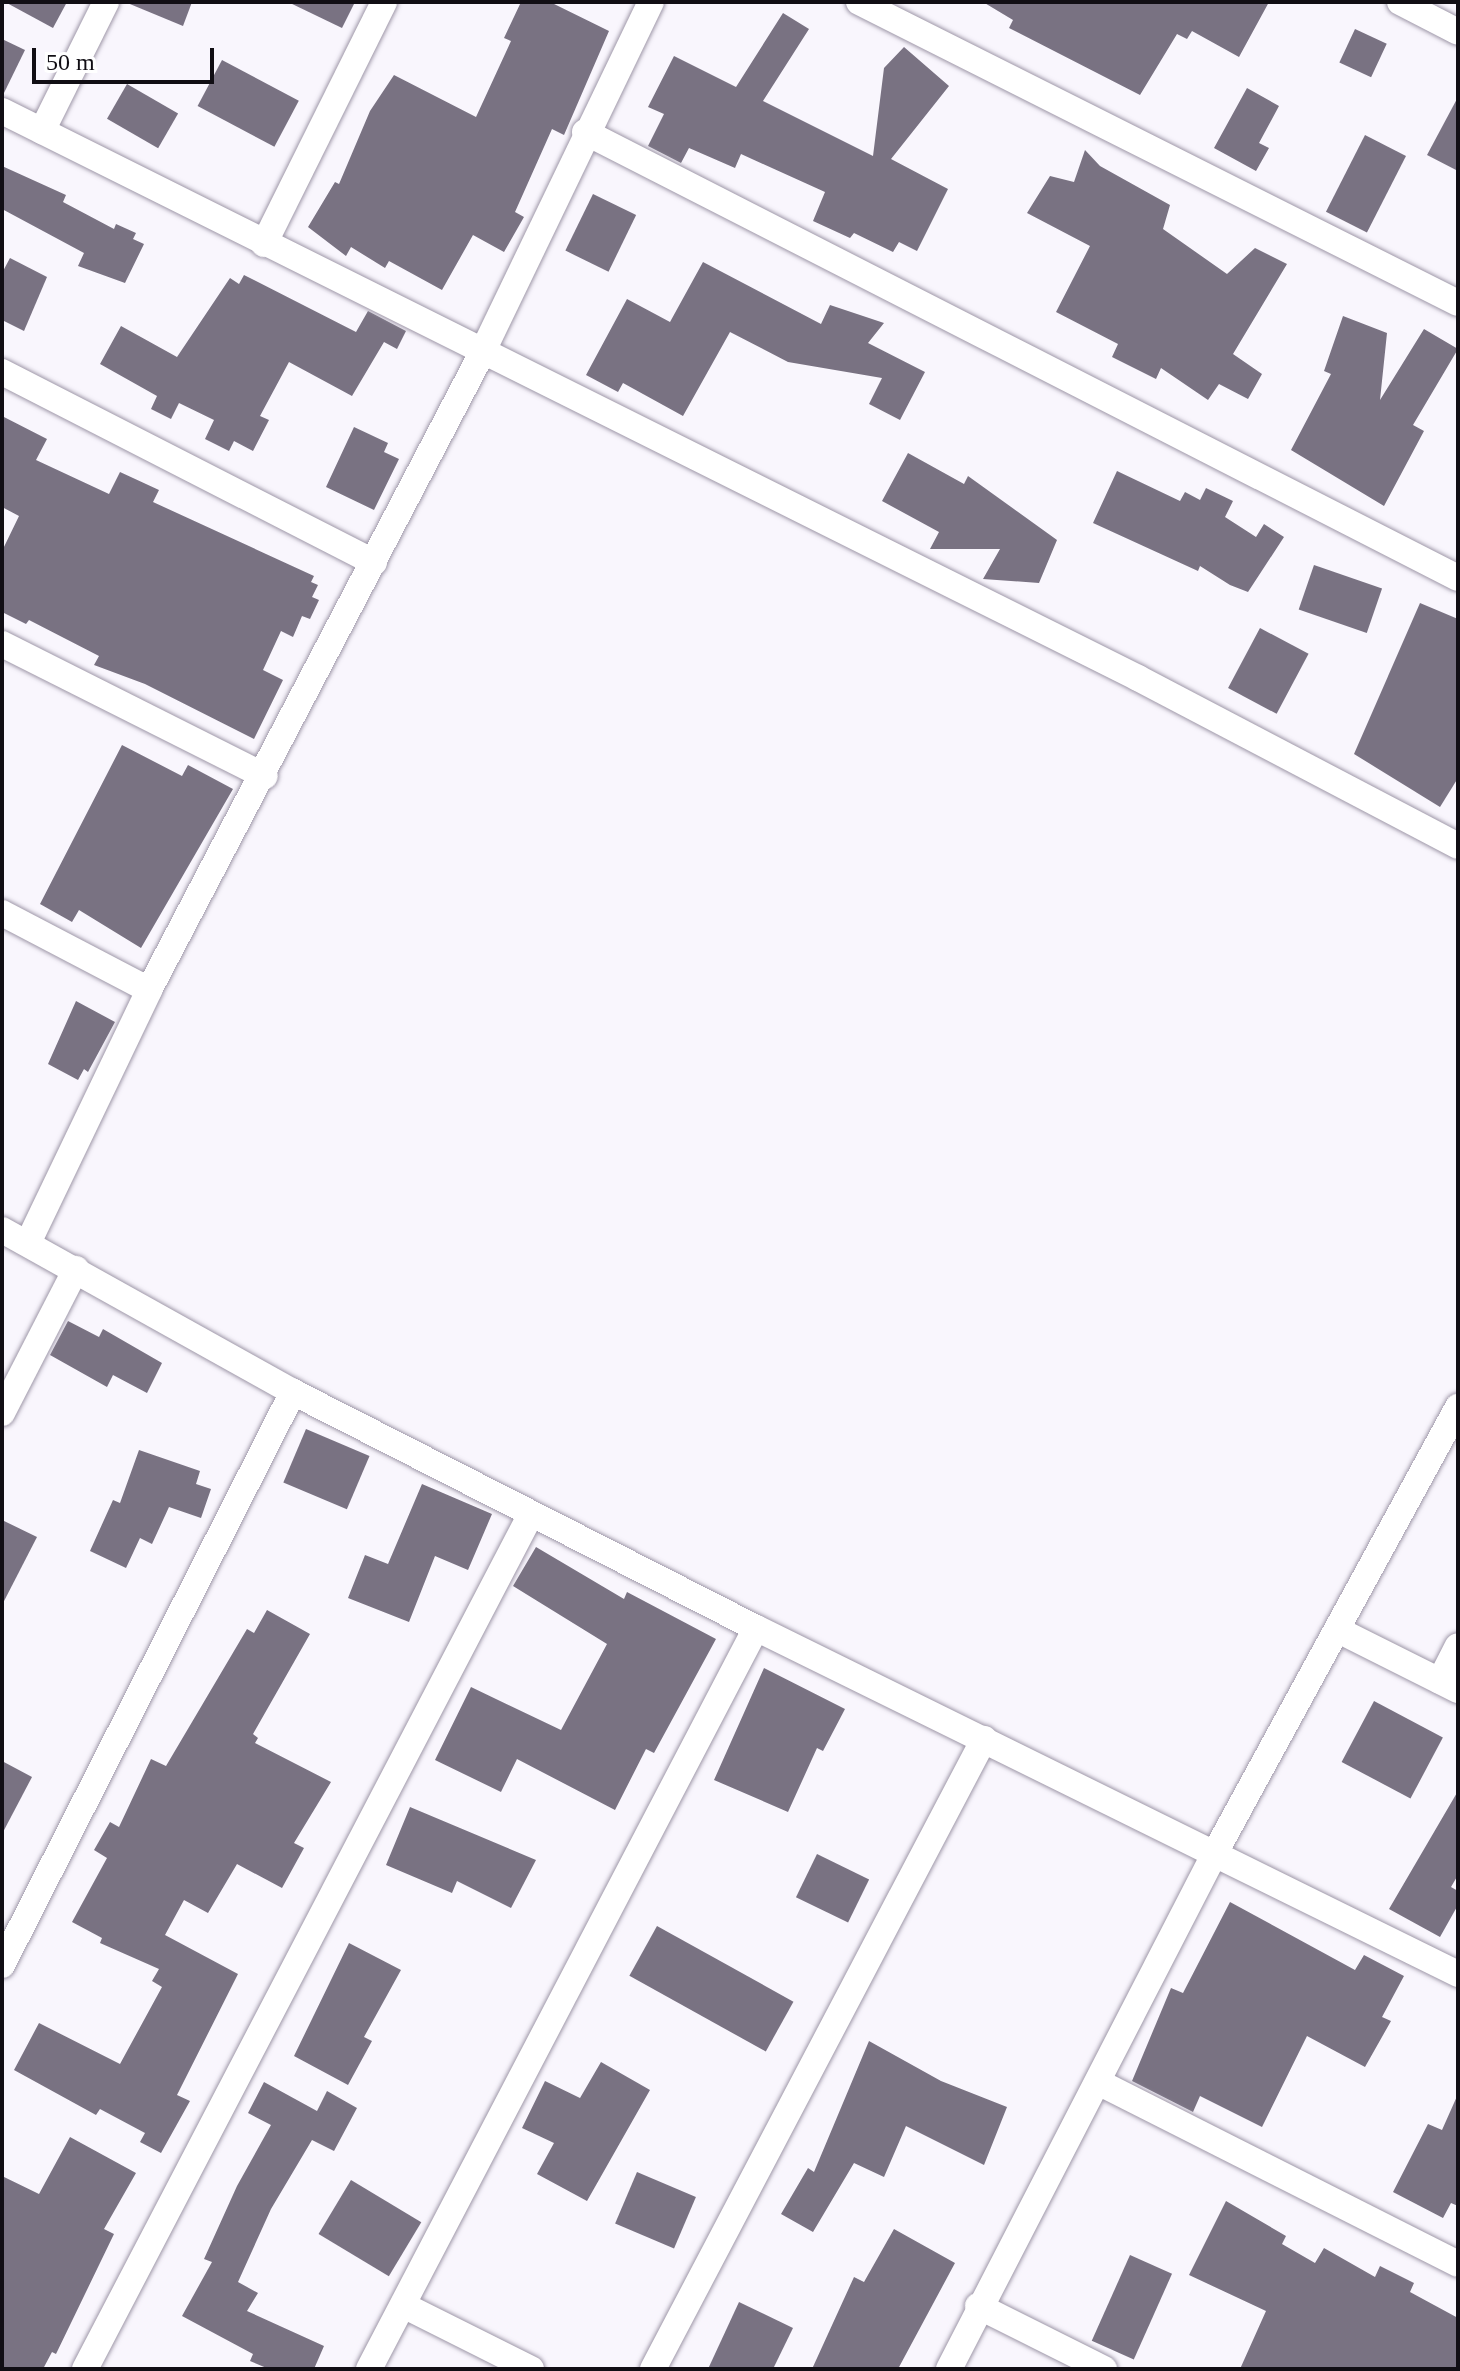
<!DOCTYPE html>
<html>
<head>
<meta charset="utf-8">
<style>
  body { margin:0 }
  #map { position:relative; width:1460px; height:2371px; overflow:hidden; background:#f9f6fd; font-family:"Times New Roman",serif }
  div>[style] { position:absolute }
  .building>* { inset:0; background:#797282; transform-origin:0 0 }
  .roads { filter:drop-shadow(0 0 2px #9e97a8) drop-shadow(0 0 2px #9e97a8) }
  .street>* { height:26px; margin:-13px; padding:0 13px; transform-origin:13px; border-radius:13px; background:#fff }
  span { translate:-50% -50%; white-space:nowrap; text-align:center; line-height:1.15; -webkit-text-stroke:8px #fff; paint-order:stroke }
  .frame { position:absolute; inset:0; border:4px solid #110e14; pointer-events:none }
  .scale { position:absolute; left:32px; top:48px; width:182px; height:36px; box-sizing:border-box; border:4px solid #110e14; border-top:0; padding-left:10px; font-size:24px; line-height:28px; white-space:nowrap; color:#110e14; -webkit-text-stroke:6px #fff; paint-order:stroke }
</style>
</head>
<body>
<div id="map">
  <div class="building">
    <i style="clip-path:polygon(5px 2px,67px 2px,53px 28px)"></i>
    <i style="clip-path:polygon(125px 2px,192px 2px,183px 26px)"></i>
    <i style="clip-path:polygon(288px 2px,355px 2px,342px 28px)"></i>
    <i style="clip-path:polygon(521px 2px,550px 2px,609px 31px,564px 135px,552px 129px,515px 212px,524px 217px,504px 252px,473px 235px,442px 290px,389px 261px,385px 268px,351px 247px,346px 256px,308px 227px,335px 182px,339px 184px,370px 111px,394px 75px,476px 117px,511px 41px,504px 38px)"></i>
    <i style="clip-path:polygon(983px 2px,1269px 2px,1239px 57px,1192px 31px,1187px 39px,1177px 34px,1140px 95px,1009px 28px,1013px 20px)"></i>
    <i style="clip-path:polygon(783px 13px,809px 29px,763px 101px,873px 156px,884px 68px,904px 47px,949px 86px,891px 159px,948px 189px,917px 251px,899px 242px,893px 252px,854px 233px,850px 238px,813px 221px,825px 192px,741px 154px,735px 168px,689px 148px,681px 163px,648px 146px,664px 114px,648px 107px,674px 56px,736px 87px)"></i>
    <i style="left:1355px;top:29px;width:35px;height:37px;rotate:25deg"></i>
    <i style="clip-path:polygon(2px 39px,25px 50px,3px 95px,2px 95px)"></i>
    <i style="left:222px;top:60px;width:87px;height:52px;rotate:28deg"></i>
    <i style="left:127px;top:84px;width:59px;height:40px;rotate:30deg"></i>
    <i style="clip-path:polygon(1247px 88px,1279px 106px,1259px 143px,1269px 148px,1256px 171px,1214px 148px)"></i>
    <i style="clip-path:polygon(1458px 97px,1458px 171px,1427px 155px)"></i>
    <i style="left:1365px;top:135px;width:46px;height:86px;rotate:27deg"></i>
    <i style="clip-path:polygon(1085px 150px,1100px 166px,1170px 205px,1163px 229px,1227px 274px,1255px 248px,1287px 264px,1233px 354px,1262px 374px,1248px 399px,1219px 384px,1208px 400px,1161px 368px,1156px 379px,1112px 357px,1118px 344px,1056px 312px,1090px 246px,1027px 213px,1050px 176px,1074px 182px)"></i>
    <i style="clip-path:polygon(2px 166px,66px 195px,63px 202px,114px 229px,116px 224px,136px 233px,133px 239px,144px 244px,125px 283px,78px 266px,84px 253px,2px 209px)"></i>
    <i style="left:593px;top:194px;width:48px;height:63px;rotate:26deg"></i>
    <i style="clip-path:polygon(10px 258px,47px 277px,24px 331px,2px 320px,2px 273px)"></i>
    <i style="clip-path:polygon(703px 262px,821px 324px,830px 305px,884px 323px,868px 343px,925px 372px,900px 420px,869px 404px,882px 378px,788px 362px,730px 332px,683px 416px,623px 383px,618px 392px,586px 375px,627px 299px,670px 322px)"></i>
    <i style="clip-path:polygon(244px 275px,356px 332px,368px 311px,406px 331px,397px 349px,384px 342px,352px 396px,289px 362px,260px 416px,269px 420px,253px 451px,234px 441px,229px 451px,205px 439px,214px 420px,179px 403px,171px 419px,151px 409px,157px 396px,100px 364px,121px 326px,177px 357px,230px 278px,239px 284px)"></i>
    <i style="clip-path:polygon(1343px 316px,1387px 333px,1380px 400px,1424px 329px,1458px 349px,1413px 425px,1424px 431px,1384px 506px,1291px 450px,1331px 374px,1324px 371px)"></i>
    <i style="clip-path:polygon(2px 416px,47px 439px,36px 460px,109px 494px,120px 472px,159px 490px,153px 502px,314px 576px,311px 582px,318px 585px,312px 597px,319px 600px,310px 619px,302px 616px,293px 637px,281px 631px,263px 670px,283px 680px,254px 739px,145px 684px,94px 665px,99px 656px,29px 620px,26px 624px,2px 612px,2px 551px,19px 516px,2px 507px)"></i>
    <i style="clip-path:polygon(354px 427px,388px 443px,384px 452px,399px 459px,374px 510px,326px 487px)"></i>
    <i style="clip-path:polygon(908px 453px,964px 484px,968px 476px,1057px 540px,1039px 583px,983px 579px,1000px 549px,930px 549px,939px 532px,882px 501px)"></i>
    <i style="clip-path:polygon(1117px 471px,1180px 501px,1185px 492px,1200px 500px,1206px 488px,1233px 501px,1225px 517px,1256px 537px,1264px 524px,1284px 537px,1248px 592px,1230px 585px,1200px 566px,1198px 571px,1093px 523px)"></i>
    <i style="left:1314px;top:565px;width:72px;height:47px;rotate:19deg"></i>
    <i style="clip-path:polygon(1420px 603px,1458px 619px,1458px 778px,1440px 807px,1354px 754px)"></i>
    <i style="left:1260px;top:628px;width:55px;height:68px;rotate:28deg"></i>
    <i style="clip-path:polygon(122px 745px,182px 776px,188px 765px,233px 789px,141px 948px,79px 910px,72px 922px,40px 904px)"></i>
    <i style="clip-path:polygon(76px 1001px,115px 1022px,88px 1072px,84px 1069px,78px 1080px,48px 1064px)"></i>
    <i style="clip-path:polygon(68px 1321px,99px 1337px,103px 1329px,162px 1363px,147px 1393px,113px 1375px,107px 1387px,50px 1355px)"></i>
    <i style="left:306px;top:1429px;width:69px;height:58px;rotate:23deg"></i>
    <i style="clip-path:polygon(139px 1450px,200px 1471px,196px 1484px,211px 1489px,201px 1518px,169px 1507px,152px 1544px,140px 1538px,126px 1568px,90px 1551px,113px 1500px,120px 1503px)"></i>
    <i style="clip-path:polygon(422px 1484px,492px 1514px,468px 1570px,435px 1556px,409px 1622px,348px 1598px,365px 1555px,388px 1564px)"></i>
    <i style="clip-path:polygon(2px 1520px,37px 1537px,2px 1605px)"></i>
    <i style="clip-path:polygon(536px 1547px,624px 1599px,627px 1592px,716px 1639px,654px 1753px,646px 1749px,615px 1810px,517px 1759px,501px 1792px,435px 1760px,471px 1687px,561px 1730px,607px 1644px,513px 1586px)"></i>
    <i style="clip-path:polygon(267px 1610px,310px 1634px,253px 1734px,258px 1738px,255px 1743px,331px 1782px,294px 1843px,304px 1848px,282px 1888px,237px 1864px,208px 1913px,184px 1900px,165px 1935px,238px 1974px,177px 2095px,190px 2101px,161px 2153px,140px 2142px,145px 2133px,100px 2109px,96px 2115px,14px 2070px,39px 2023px,120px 2064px,162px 1987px,152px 1981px,159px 1969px,100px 1943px,102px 1938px,72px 1922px,107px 1858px,94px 1850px,110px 1822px,119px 1827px,151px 1759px,166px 1766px,247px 1629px,254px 1633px)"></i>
    <i style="clip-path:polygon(764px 1668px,845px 1709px,823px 1751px,817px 1748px,788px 1812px,714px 1780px)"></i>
    <i style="left:1374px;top:1701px;width:78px;height:69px;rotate:28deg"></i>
    <i style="clip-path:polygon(2px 1761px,32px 1777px,2px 1834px)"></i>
    <i style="clip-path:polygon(1458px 1791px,1458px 1875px,1451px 1887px,1458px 1891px,1458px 1905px,1440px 1937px,1389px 1909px)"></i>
    <i style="clip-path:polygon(410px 1807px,536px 1860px,511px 1908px,457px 1881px,452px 1893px,386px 1865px)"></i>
    <i style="left:817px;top:1854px;width:58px;height:48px;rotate:26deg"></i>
    <i style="clip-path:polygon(1230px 1902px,1355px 1970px,1364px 1955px,1404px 1976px,1382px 2017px,1391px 2021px,1365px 2067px,1307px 2036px,1262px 2127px,1200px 2096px,1193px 2112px,1132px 2081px,1171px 1988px,1183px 1993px)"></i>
    <i style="left:657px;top:1926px;width:156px;height:57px;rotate:29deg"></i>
    <i style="clip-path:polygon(349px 1943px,401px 1970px,364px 2037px,372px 2041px,348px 2085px,294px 2056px)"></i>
    <i style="clip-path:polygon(869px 2041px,941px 2081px,1007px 2107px,984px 2165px,906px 2126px,884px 2177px,854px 2163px,813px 2232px,781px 2214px,808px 2168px,814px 2172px)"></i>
    <i style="clip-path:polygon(601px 2062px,650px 2090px,587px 2201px,537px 2174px,554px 2143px,522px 2128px,545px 2081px,580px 2098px)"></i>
    <i style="clip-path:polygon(264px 2082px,317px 2111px,327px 2091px,357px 2108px,334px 2151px,312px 2140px,271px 2209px,238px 2282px,258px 2293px,247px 2311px,324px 2346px,314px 2369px,269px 2369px,250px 2361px,253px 2354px,182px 2316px,212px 2262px,204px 2259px,237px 2186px,271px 2125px,248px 2113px)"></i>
    <i style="clip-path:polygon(1458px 2094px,1458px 2206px,1451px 2203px,1443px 2218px,1393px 2192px,1428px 2124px,1442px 2130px)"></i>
    <i style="clip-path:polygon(70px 2137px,136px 2173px,104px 2229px,114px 2234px,56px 2354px,52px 2352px,43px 2369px,2px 2369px,2px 2176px,39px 2194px)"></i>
    <i style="left:637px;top:2172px;width:64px;height:56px;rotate:23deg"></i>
    <i style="left:351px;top:2180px;width:82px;height:63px;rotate:31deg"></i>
    <i style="clip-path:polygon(1226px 2201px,1286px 2236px,1282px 2244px,1315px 2263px,1324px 2248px,1375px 2277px,1380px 2266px,1414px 2283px,1410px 2292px,1458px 2318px,1458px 2369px,1240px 2369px,1266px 2311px,1189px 2275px)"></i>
    <i style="clip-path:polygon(894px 2229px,955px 2263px,898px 2369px,812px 2369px,854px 2277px,864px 2282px)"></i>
    <i style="left:1130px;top:2255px;width:46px;height:94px;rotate:24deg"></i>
    <i style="clip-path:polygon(739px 2302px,793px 2328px,773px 2369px,708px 2369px)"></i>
  </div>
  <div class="roads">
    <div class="street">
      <i style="left:859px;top:2px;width:670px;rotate:26.68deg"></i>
      <i style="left:1400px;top:2px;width:65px;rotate:27.3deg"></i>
      <i style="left:2px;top:111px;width:1270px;rotate:26.52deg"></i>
      <i style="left:1138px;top:678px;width:361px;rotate:27.7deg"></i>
      <i style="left:42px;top:131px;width:144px;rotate:-63.6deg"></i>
      <i style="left:585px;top:132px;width:980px;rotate:27.06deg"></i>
      <i style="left:264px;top:244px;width:270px;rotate:-63.6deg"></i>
      <i style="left:2px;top:372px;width:418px;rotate:27.1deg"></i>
      <i style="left:2px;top:644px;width:294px;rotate:26.7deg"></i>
      <i style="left:2px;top:913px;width:166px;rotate:27.6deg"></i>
      <i style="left:2px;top:1230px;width:333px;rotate:29.1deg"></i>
      <i style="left:293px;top:1392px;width:520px;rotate:27.01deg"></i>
      <i style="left:756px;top:1628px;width:783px;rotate:26.24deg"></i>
      <i style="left:28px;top:1243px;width:280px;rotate:-64.4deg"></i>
      <i style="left:149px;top:990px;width:721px;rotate:-62.4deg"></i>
      <i style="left:483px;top:351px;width:387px;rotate:-64.3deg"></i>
      <i style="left:2px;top:1413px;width:162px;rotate:-62.8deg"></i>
      <i style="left:1340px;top:1631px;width:132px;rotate:26.6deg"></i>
      <i style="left:1440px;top:1681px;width:39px;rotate:-63deg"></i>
      <i style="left:2px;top:1965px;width:643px;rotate:-63.08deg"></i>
      <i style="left:1098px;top:2082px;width:403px;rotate:26.8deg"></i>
      <i style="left:405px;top:2306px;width:141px;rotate:26.6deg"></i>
      <i style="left:978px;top:2306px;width:141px;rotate:26.6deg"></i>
      <i style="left:85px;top:2369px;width:964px;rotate:-62.45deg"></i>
      <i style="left:369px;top:2369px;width:836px;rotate:-62.42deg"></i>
      <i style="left:653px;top:2369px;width:712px;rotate:-62.28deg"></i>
      <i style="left:949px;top:2369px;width:583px;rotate:-62.73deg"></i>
      <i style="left:1216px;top:1851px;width:506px;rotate:-61.41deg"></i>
    </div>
  </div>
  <div class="frame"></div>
  <div class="scale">50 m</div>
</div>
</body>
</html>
